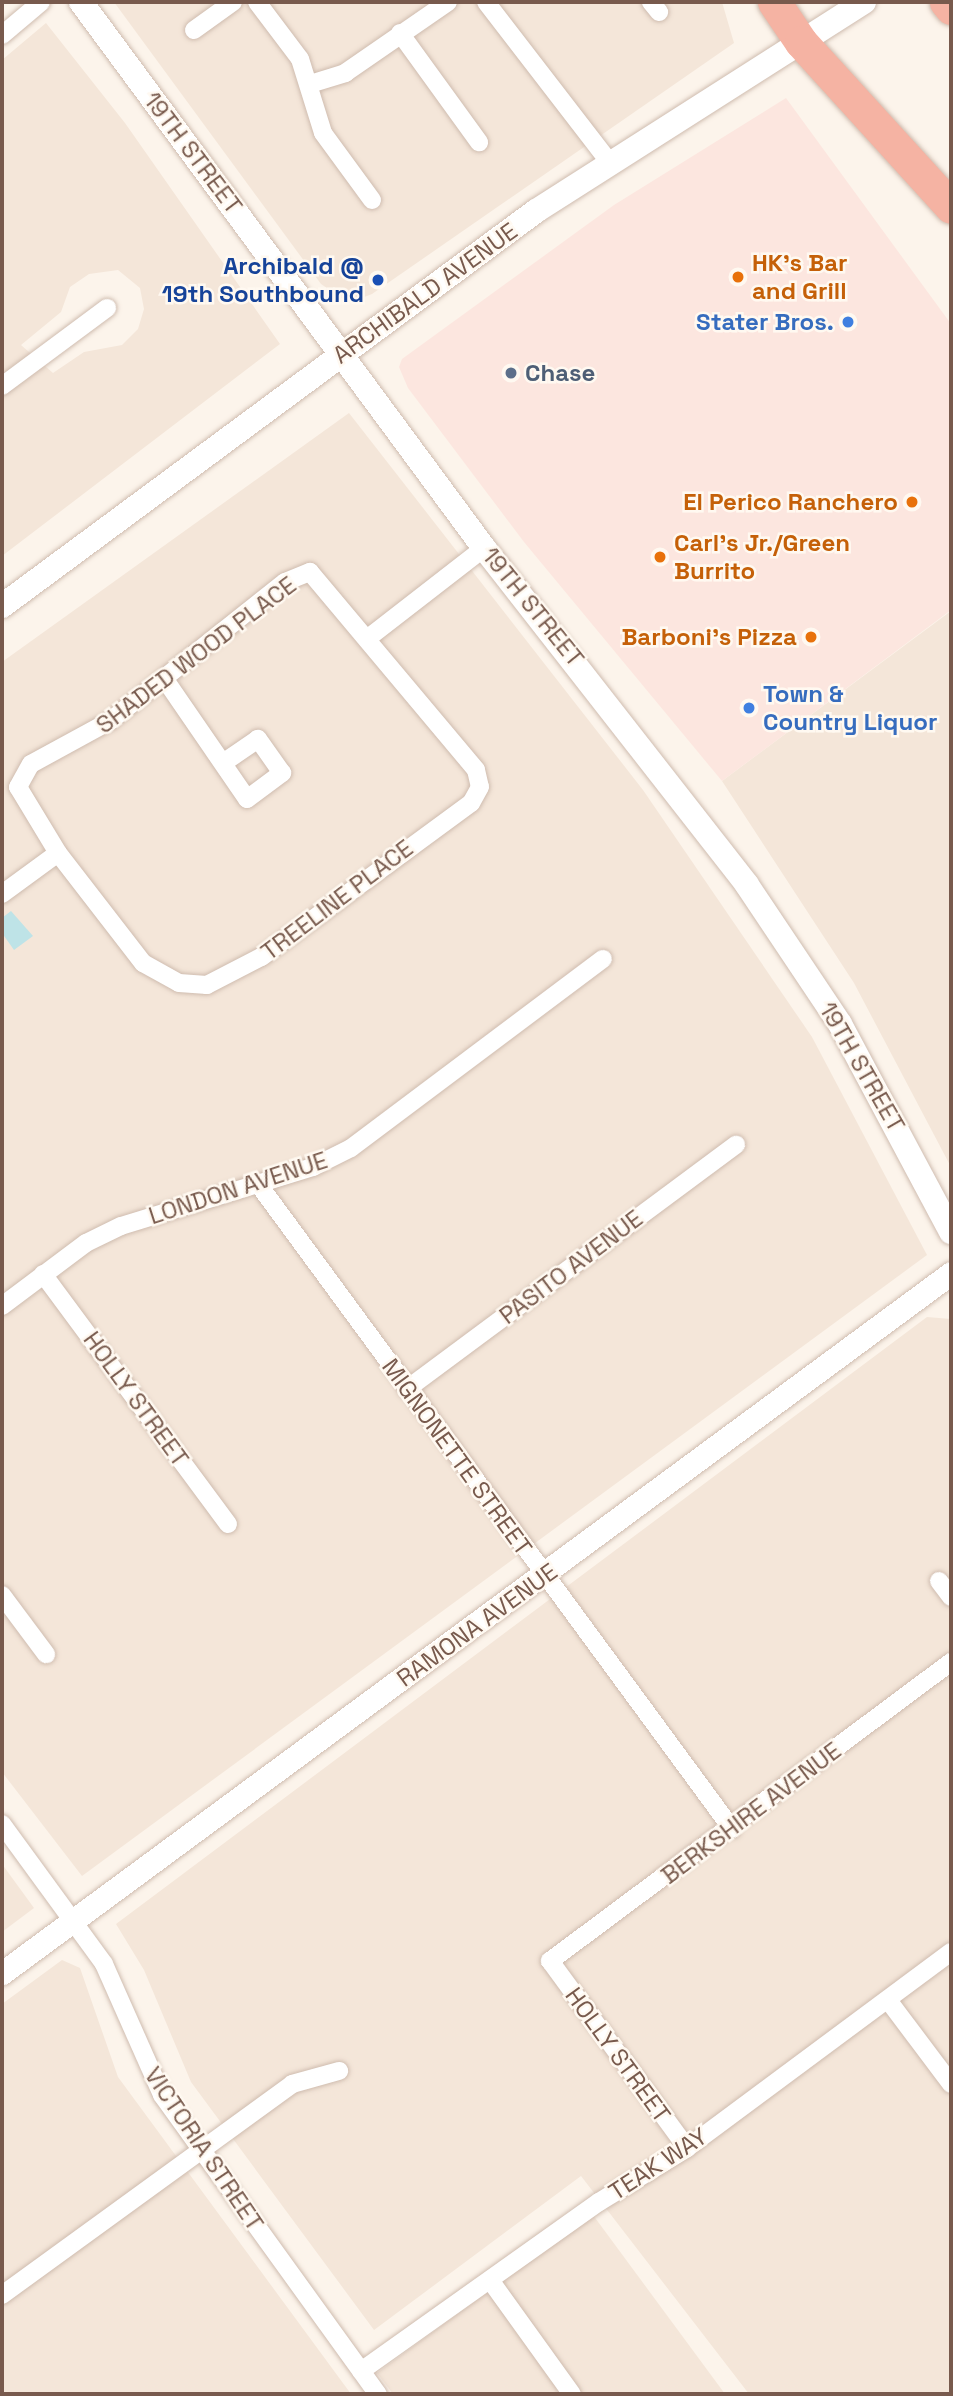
<!DOCTYPE html>
<html>
<head>
<meta charset="utf-8">
<style>
  body { margin:0 }
  #map { position:relative; width:953px; height:2396px; overflow:hidden; background:#fcf4eb; font-family:"Space Grotesk",sans-serif }
  div>[style] { position:absolute }
  .residential>* { inset:0; background:#f4e6d9 }
  .commercial>* { inset:0; background:#fce6df }
  .water>* { inset:0; background:#bee3e7 }
  .roads { filter:drop-shadow(0 0 2px #cfbcaf) drop-shadow(0 0 2px #cfbcaf) }
  .minor>* { height:18px; margin:-9px; padding:0 9px; transform-origin:9px; border-radius:9px; background:#fff }
  .tertiary>* { height:23px; margin:-11.5px; padding:0 11.5px; transform-origin:11.5px; border-radius:11.5px; background:#fff }
  .secondary>* { height:24px; margin:-12px; padding:0 12px; transform-origin:12px; border-radius:12px; background:#fff }
  .motorway>* { height:33px; margin:-16.5px; padding:0 16.5px; transform-origin:16.5px; border-radius:16.5px; background:#f5b3a3 }
  .dots>* { width:19px; height:19px; translate:-50% -50%; box-sizing:border-box; border:4px solid #fff9f1; border-radius:50% }
  span { translate:-50% -50%; white-space:nowrap; text-align:center; line-height:1.15; -webkit-text-stroke:5px #fff9f1; paint-order:stroke }
  .street-label { font-size:24px; color:#785a4d }
  .food-label { font-size:24px; color:#c56008; font-weight:700 }
  .left { translate:0 -50%; text-align:left }
  .right { translate:-100% -50%; text-align:right }
  .transit-label { font-size:24px; color:#164399; font-weight:700 }
  .shop-label { font-size:24px; color:#366cbe; font-weight:700 }
  .service-label { font-size:24px; color:#4e5e75; font-weight:700 }
  .frame { position:absolute; inset:0; border:4px solid #785a4d; pointer-events:none }
</style>
</head>
<body>
<div id="map">
  <div class="residential">
    <i style="clip-path:polygon(114px 2px,722px 2px,734px 43px,372px 294px,349px 303px,321px 284px)"></i>
    <i style="clip-path:polygon(evenodd,46px 23px,125px 123px,280px 344px,2px 556px,2px 60px,46px 23px,118px 270px,140px 288px,144px 309px,138px 329px,122px 345px,84px 352px,53px 373px,21px 345px,61px 312px,70px 287px,89px 274px,118px 270px)"></i>
    <i style="clip-path:polygon(349px 413px,643px 790px,812px 1037px,927px 1255px,82px 1876px,2px 1772px,2px 662px)"></i>
    <i style="clip-path:polygon(951px 611px,951px 1167px,854px 983px,722px 781px)"></i>
    <i style="clip-path:polygon(927px 1317px,951px 1319px,951px 2394px,749px 2394px,581px 2176px,374px 2330px,191px 2082px,144px 1970px,116px 1924px)"></i>
    <i style="clip-path:polygon(2px 1864px,34px 1908px,2px 1932px)"></i>
    <i style="clip-path:polygon(62px 1960px,80px 1968px,118px 2077px,351px 2394px,2px 2394px,2px 2004px)"></i>
    <i style="clip-path:polygon(593px 2215px,725px 2394px,393px 2394px,377px 2373px)"></i>
  </div>
  <div class="commercial">
    <i style="clip-path:polygon(786px 98px,951px 324px,951px 610px,722px 781px,524px 542px,408px 388px,399px 367px,402px 359px,614px 205px)"></i>
  </div>
  <div class="water">
    <i style="clip-path:polygon(11px 911px,33px 936px,14px 950px,2px 933px,2px 918px)"></i>
  </div>
  <div class="roads">
    <div class="minor">
      <i style="left:257px;top:2px;width:71px;rotate:53deg"></i>
      <i style="left:300px;top:59px;width:77px;rotate:72.7deg"></i>
      <i style="left:323px;top:133px;width:83px;rotate:53.8deg"></i>
      <i style="left:486px;top:2px;width:203px;rotate:52.4deg"></i>
      <i style="left:651px;top:2px;width:13px;rotate:51deg"></i>
      <i style="left:194px;top:30px;width:48px;rotate:-35.7deg"></i>
      <i style="left:400px;top:33px;width:135px;rotate:54.1deg"></i>
      <i style="left:2px;top:35px;width:51px;rotate:-40.2deg"></i>
      <i style="left:310px;top:84px;width:37px;rotate:-17deg"></i>
      <i style="left:345px;top:73px;width:125px;rotate:-34.6deg"></i>
      <i style="left:2px;top:386px;width:131px;rotate:-36.6deg"></i>
      <i style="left:310px;top:572px;width:258px;rotate:50deg"></i>
      <i style="left:476px;top:770px;width:17px;rotate:77deg"></i>
      <i style="left:480px;top:787px;width:18px;rotate:119deg"></i>
      <i style="left:471px;top:803px;width:260px;rotate:143.7deg"></i>
      <i style="left:261px;top:957px;width:61px;rotate:152.6deg"></i>
      <i style="left:207px;top:985px;width:28px;rotate:-176deg"></i>
      <i style="left:179px;top:983px;width:41px;rotate:-150.9deg"></i>
      <i style="left:143px;top:963px;width:139px;rotate:-127.7deg"></i>
      <i style="left:58px;top:853px;width:77px;rotate:-121.2deg"></i>
      <i style="left:18px;top:787px;width:26px;rotate:-61deg"></i>
      <i style="left:31px;top:764px;width:90px;rotate:-28.6deg"></i>
      <i style="left:110px;top:721px;width:223px;rotate:-38.5deg"></i>
      <i style="left:285px;top:582px;width:27px;rotate:-22deg"></i>
      <i style="left:368px;top:638px;width:147px;rotate:-37.8deg"></i>
      <i style="left:166px;top:681px;width:143px;rotate:55.5deg"></i>
      <i style="left:247px;top:799px;width:44px;rotate:-36.6deg"></i>
      <i style="left:282px;top:773px;width:42px;rotate:-125.2deg"></i>
      <i style="left:258px;top:739px;width:42px;rotate:145.6deg"></i>
      <i style="left:2px;top:894px;width:69px;rotate:-36.2deg"></i>
      <i style="left:259px;top:1185px;width:799px;rotate:53.7deg"></i>
      <i style="left:43px;top:1274px;width:311px;rotate:53.5deg"></i>
      <i style="left:2px;top:1306px;width:105px;rotate:-36.9deg"></i>
      <i style="left:86px;top:1243px;width:39px;rotate:-26deg"></i>
      <i style="left:121px;top:1226px;width:201px;rotate:-17.1deg"></i>
      <i style="left:313px;top:1167px;width:42px;rotate:-26.6deg"></i>
      <i style="left:351px;top:1148px;width:315px;rotate:-36.9deg"></i>
      <i style="left:407px;top:1389px;width:410px;rotate:-36.6deg"></i>
      <i style="left:939px;top:1581px;width:20px;rotate:53deg"></i>
      <i style="left:2px;top:1595px;width:74px;rotate:53.3deg"></i>
      <i style="left:2px;top:1824px;width:173px;rotate:53.9deg"></i>
      <i style="left:104px;top:1964px;width:143px;rotate:66.1deg"></i>
      <i style="left:162px;top:2095px;width:369px;rotate:54.2deg"></i>
      <i style="left:888px;top:2000px;width:105px;rotate:53.1deg"></i>
      <i style="left:687px;top:2148px;width:232px;rotate:-126.2deg"></i>
      <i style="left:550px;top:1961px;width:500px;rotate:-36.71deg"></i>
      <i style="left:490px;top:2280px;width:140px;rotate:54.3deg"></i>
      <i style="left:2px;top:2295px;width:359px;rotate:-36deg"></i>
      <i style="left:292px;top:2084px;width:49px;rotate:-15.5deg"></i>
      <i style="left:361px;top:2371px;width:292px;rotate:-35.4deg"></i>
      <i style="left:599px;top:2202px;width:103px;rotate:-31.5deg"></i>
      <i style="left:687px;top:2148px;width:329px;rotate:-36.6deg"></i>
    </div>
    <div class="tertiary">
      <i style="left:2px;top:1973px;width:1179px;rotate:-36.41deg"></i>
    </div>
    <div class="secondary">
      <i style="left:81px;top:2px;width:679px;rotate:53.57deg"></i>
      <i style="left:484px;top:548px;width:427px;rotate:52deg"></i>
      <i style="left:747px;top:885px;width:167px;rotate:56.2deg"></i>
      <i style="left:840px;top:1024px;width:236px;rotate:61.9deg"></i>
      <i style="left:2px;top:606px;width:664px;rotate:-36.49deg"></i>
      <i style="left:536px;top:211px;width:389px;rotate:-32.5deg"></i>
    </div>
    <div class="motorway">
      <i style="left:774px;top:2px;width:48px;rotate:56deg"></i>
      <i style="left:801px;top:42px;width:223px;rotate:47.7deg"></i>
      <i style="left:946px;top:2px;width:8px;rotate:50deg"></i>
    </div>
  </div>
  <div class="dots">
    <i style="left:738px;top:277px;background:#e8710a"></i>
    <i style="left:378px;top:280px;background:#1a4fb4"></i>
    <i style="left:848px;top:322px;background:#3f7fe0"></i>
    <i style="left:511px;top:373px;background:#5c6f8a"></i>
    <i style="left:912px;top:502px;background:#e8710a"></i>
    <i style="left:660px;top:557px;background:#e8710a"></i>
    <i style="left:811px;top:637px;background:#e8710a"></i>
    <i style="left:749px;top:708px;background:#3f7fe0"></i>
  </div>
  <div class="street-label">
    <span style="left:193px;top:153px;rotate:53deg">19TH STREET</span>
    <span style="left:425px;top:293px;rotate:-36deg">ARCHIBALD AVENUE</span>
    <span style="left:533px;top:607px;rotate:51deg">19TH STREET</span>
    <span style="left:196px;top:655px;rotate:-37deg">SHADED WOOD PLACE</span>
    <span style="left:337px;top:900px;rotate:-37deg">TREELINE PLACE</span>
    <span style="left:862px;top:1067px;rotate:60deg">19TH STREET</span>
    <span style="left:238px;top:1188px;rotate:-18deg">LONDON AVENUE</span>
    <span style="left:571px;top:1267px;rotate:-37deg">PASITO AVENUE</span>
    <span style="left:136px;top:1399px;rotate:54deg">HOLLY STREET</span>
    <span style="left:457px;top:1457px;rotate:54deg">MIGNONETTE STREET</span>
    <span style="left:477px;top:1625px;rotate:-36deg">RAMONA AVENUE</span>
    <span style="left:751px;top:1813px;rotate:-37deg">BERKSHIRE AVENUE</span>
    <span style="left:618px;top:2055px;rotate:54deg">HOLLY STREET</span>
    <span style="left:204px;top:2149px;rotate:56deg">VICTORIA STREET</span>
    <span style="left:658px;top:2164px;rotate:-33deg">TEAK WAY</span>
  </div>
  <div class="food-label">
    <span class="left" style="left:752px;top:277px">HK's Bar<br>and Grill</span>
    <span class="right" style="left:898px;top:502px">El Perico Ranchero</span>
    <span class="left" style="left:674px;top:557px">Carl's Jr./Green<br>Burrito</span>
    <span class="right" style="left:797px;top:637px">Barboni's Pizza</span>
  </div>
  <div class="transit-label">
    <span class="right" style="left:364px;top:280px">Archibald @<br>19th Southbound</span>
  </div>
  <div class="shop-label">
    <span class="right" style="left:834px;top:322px">Stater Bros.</span>
    <span class="left" style="left:763px;top:708px">Town &amp;<br>Country Liquor</span>
  </div>
  <div class="service-label">
    <span class="left" style="left:525px;top:373px">Chase</span>
  </div>
  <div class="frame"></div>
</div>
</body>
</html>
